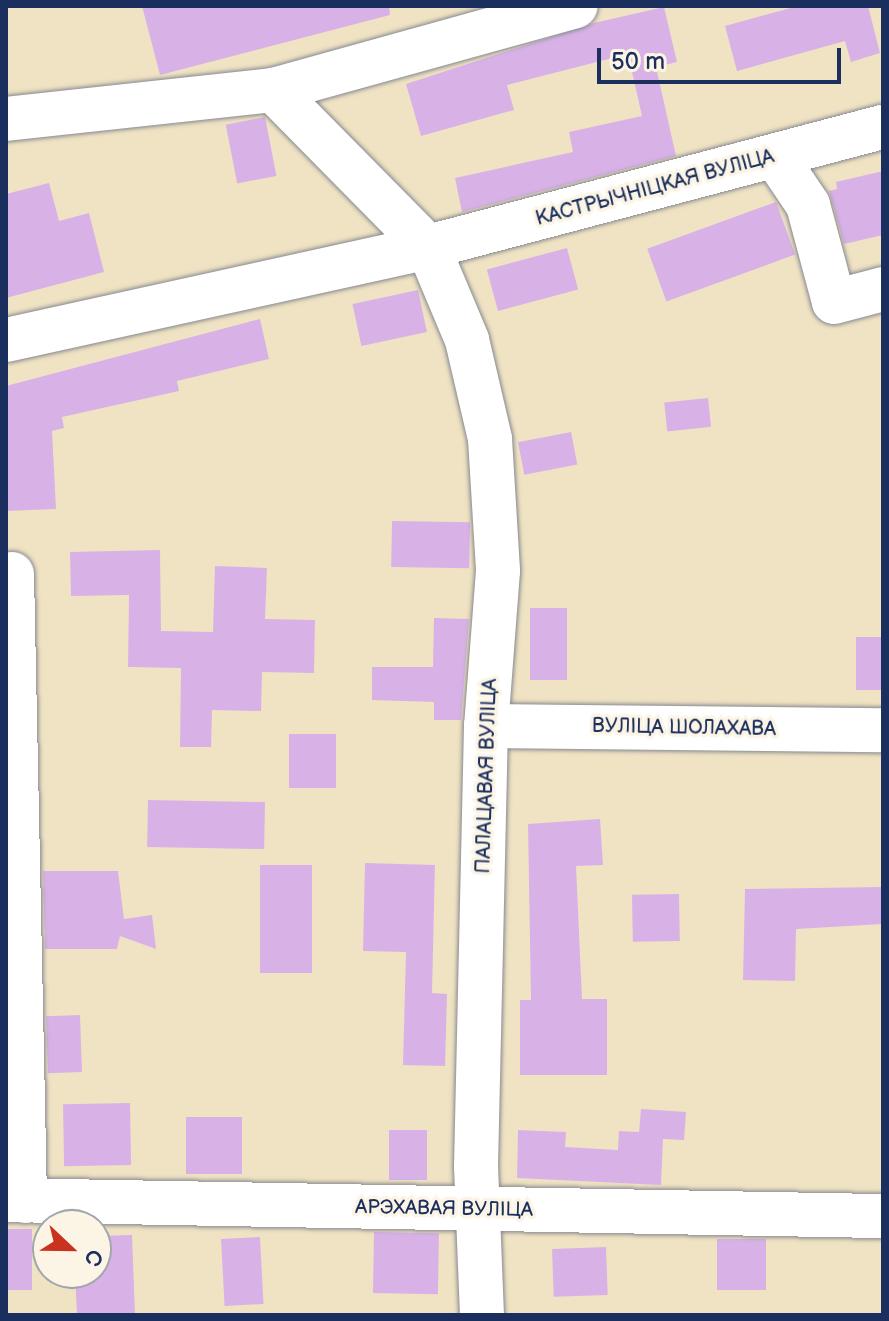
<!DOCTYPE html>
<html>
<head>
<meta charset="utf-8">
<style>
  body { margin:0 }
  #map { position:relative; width:889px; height:1321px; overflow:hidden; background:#f0e3c3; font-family:"Balsamiq Sans",sans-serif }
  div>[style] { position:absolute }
  .building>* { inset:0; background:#d8b2e7; transform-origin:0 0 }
  .roads { filter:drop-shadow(0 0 2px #868990) drop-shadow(0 0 2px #868990) }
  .minor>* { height:44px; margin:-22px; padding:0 22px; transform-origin:22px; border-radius:22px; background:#fff }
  span { translate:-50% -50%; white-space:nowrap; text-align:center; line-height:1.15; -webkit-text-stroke:7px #fcf5e5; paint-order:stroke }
  .street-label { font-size:20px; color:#1b2f5e }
  .frame { position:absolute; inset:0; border:8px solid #1b2f5e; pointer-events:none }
  .north { position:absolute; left:32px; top:1209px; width:80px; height:80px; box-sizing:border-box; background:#fcf5e5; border:2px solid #a2a6af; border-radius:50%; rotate:112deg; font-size:22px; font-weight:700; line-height:32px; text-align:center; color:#1b2f5e }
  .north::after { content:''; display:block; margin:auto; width:28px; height:36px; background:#c8321e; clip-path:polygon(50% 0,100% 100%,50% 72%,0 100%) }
  .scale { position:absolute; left:597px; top:48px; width:244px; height:36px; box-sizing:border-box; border:4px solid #1b2f5e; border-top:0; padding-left:10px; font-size:24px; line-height:28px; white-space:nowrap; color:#1b2f5e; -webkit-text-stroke:6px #fcf5e5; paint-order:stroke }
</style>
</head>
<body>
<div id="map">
  <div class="building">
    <i style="clip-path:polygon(142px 6px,389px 6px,390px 15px,160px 75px)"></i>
    <i style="clip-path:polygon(798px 6px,868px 6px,880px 53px,851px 62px,845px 41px,737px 71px,725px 26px)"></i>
    <i style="clip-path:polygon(664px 7px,677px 62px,656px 67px,676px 156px,462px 212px,455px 178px,573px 152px,569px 132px,642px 116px,628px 54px,507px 85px,514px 110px,421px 136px,406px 84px,594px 23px)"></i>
    <i style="left:265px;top:117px;width:60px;height:40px;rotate:79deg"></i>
    <i style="clip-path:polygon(883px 171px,883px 235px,844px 244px,829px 191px,837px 189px,836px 182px)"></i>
    <i style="clip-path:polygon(49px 183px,59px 221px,89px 213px,104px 272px,6px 298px,6px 194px)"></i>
    <i style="left:776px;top:202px;width:56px;height:137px;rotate:70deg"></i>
    <i style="left:567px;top:248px;width:43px;height:83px;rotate:75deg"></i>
    <i style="left:418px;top:290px;width:43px;height:67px;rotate:78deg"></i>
    <i style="clip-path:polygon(260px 319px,269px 359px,177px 381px,179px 391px,62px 417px,64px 428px,52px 431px,56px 509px,6px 511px,6px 386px)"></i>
    <i style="left:708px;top:398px;width:29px;height:44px;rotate:84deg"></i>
    <i style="left:571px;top:432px;width:33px;height:54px;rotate:79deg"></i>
    <i style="left:392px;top:521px;width:78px;height:46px;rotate:1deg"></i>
    <i style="clip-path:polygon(160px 550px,161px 631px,213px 632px,215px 566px,267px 568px,265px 619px,315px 620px,314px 673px,262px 672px,261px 711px,212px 710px,211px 747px,180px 747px,181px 668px,128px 667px,129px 595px,71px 596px,70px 552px)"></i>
    <i style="left:530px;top:608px;width:37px;height:72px"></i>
    <i style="clip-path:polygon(434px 618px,469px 619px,461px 720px,434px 720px,434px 702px,372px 700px,372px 667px,433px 667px)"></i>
    <i style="left:883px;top:637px;width:53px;height:27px;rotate:90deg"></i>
    <i style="left:289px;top:734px;width:47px;height:54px"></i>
    <i style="left:148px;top:800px;width:117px;height:47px;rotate:1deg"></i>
    <i style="clip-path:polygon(600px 819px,603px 865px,576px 866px,582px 999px,607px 999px,607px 1075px,520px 1075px,520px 1000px,531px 1000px,528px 824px)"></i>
    <i style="clip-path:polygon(365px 863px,435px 865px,432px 993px,447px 994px,445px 1066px,403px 1065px,406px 952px,363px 951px)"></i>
    <i style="left:260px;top:865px;width:52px;height:108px"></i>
    <i style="clip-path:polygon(43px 871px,118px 871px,124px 919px,152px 915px,156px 949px,120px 936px,117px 949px,45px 949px)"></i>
    <i style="clip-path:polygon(883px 887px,883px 924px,796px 929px,795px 981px,743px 980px,745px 889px)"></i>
    <i style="left:679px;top:894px;width:47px;height:47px;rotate:89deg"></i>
    <i style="left:80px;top:1015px;width:57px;height:34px;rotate:88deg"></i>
    <i style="left:130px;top:1103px;width:62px;height:67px;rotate:89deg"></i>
    <i style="clip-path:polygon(641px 1109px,686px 1112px,684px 1140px,663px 1139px,661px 1185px,517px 1178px,518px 1130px,566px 1132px,565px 1147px,618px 1150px,619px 1131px,639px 1132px)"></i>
    <i style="left:186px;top:1117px;width:56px;height:57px"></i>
    <i style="left:389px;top:1130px;width:38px;height:50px"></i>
    <i style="left:6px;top:1229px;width:26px;height:61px"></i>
    <i style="left:374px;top:1232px;width:65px;height:61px;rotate:1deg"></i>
    <i style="clip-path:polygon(132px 1235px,135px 1315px,77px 1315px,75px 1273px,96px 1273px,96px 1236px)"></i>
    <i style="left:260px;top:1237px;width:67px;height:39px;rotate:87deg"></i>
    <i style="left:766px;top:1239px;width:51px;height:49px;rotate:90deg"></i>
    <i style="left:606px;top:1247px;width:48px;height:54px;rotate:88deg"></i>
  </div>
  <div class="roads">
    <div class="minor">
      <i style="left:273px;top:90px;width:221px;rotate:45.4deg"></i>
      <i style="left:428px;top:247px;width:101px;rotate:67.2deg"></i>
      <i style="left:467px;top:340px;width:102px;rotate:76.9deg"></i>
      <i style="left:490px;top:439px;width:132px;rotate:86.5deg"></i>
      <i style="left:498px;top:571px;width:155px;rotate:94.4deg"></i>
      <i style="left:486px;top:726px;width:440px;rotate:91.3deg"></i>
      <i style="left:476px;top:1166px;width:149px;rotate:87.7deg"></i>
      <i style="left:6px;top:119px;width:269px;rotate:-6.2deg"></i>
      <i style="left:273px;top:90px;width:314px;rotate:-15.5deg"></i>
      <i style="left:775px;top:156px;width:59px;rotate:56deg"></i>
      <i style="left:808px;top:205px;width:100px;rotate:75deg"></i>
      <i style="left:834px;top:302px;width:51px;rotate:-14.9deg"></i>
      <i style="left:6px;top:340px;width:432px;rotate:-12.4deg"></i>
      <i style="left:428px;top:247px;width:471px;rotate:-14.8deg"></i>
      <i style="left:12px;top:574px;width:627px;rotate:88.81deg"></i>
      <i style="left:486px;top:726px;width:397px;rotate:0.6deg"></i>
      <i style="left:6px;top:1200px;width:877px;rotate:1.05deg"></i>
    </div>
  </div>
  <div class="street-label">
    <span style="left:655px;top:188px;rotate:-15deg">КАСТРЫЧНІЦКАЯ ВУЛІЦА</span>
    <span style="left:684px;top:728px;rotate:1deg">ВУЛІЦА ШОЛАХАВА</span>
    <span style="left:487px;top:776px;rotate:-88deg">ПАЛАЦАВАЯ ВУЛІЦА</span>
    <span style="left:444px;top:1209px;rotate:1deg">АРЭХАВАЯ ВУЛІЦА</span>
  </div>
  <div class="frame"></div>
  <div class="north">С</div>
  <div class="scale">50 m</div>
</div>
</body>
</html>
